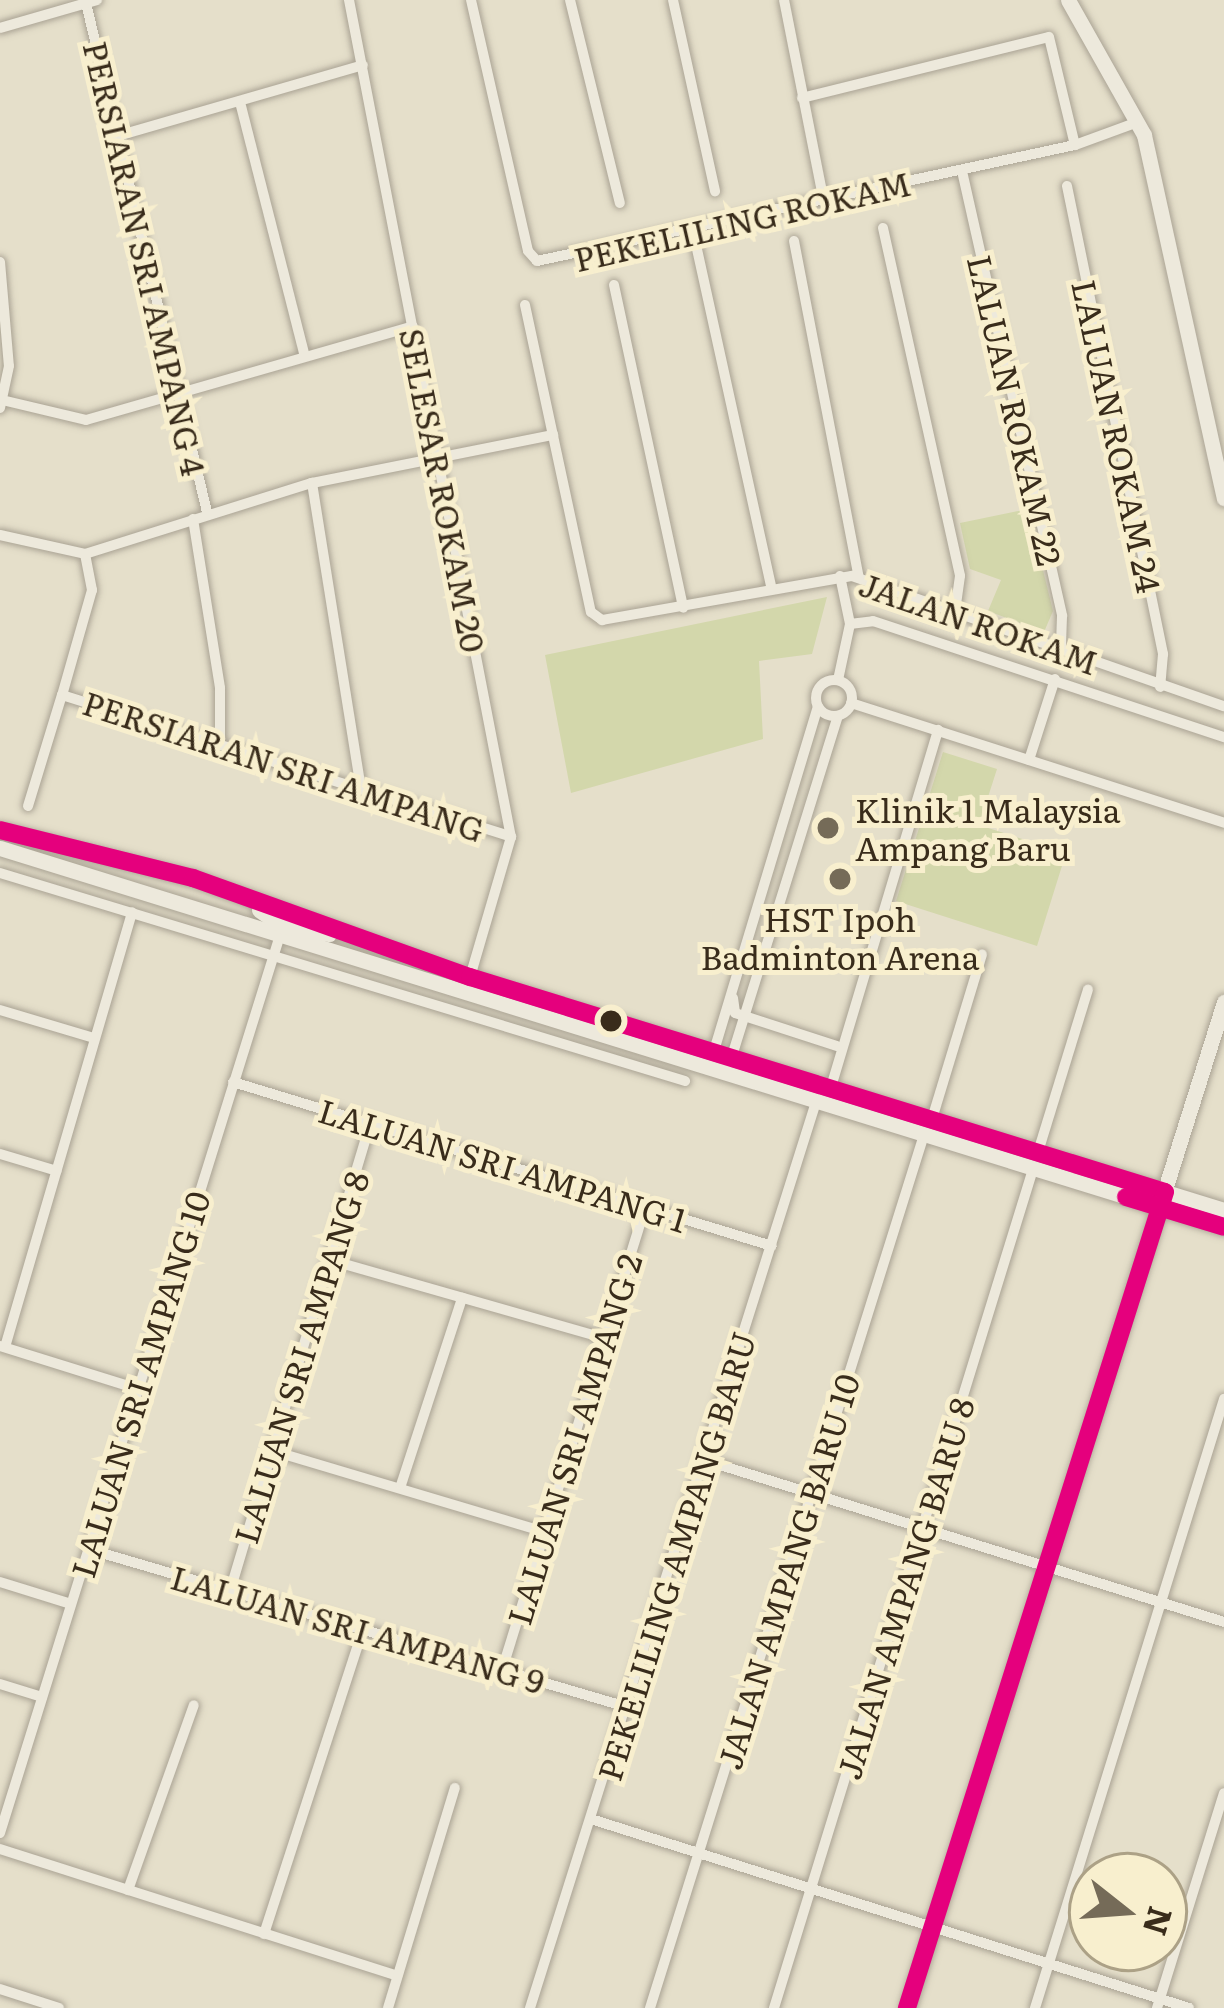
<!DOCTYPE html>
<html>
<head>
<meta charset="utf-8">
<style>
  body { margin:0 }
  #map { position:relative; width:1224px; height:2008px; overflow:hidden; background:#e5dfca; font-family:Literata,serif }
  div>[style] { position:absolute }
  .green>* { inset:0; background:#d3d7ab }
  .roads { filter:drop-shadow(0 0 3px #aaa394) drop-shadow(0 0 3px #aaa394) }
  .street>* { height:10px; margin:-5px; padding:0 5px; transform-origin:5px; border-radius:5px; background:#ede9dc }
  .street>.ring { margin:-5px; padding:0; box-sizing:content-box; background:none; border:10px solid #ede9dc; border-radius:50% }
  .secondary>* { height:15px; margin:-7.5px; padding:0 7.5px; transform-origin:7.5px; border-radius:7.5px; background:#ede9dc }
  .bus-1>* { height:18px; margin:-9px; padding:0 9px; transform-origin:9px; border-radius:9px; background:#e5007d }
  .dots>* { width:33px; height:33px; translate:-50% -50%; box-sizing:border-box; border:6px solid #f8efce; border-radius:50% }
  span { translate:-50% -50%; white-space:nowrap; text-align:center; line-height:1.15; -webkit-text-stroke:10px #f8efce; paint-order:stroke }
  .street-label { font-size:33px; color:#392c1b }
  .poi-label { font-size:33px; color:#392c1b }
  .left { translate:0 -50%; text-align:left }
  .north { position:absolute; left:1068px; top:1852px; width:120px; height:120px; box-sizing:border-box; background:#f8efce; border:3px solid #aca186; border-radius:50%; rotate:107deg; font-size:33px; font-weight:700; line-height:48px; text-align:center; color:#392c1b }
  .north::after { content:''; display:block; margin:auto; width:42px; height:54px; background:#756b58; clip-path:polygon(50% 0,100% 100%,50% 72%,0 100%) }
</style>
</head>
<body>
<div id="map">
  <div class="green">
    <i style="clip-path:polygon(1028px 509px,1053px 611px,1044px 632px,988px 611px,1001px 580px,970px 569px,960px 523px)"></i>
    <i style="clip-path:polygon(827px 597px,812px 654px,759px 661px,763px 739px,571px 793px,545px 655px)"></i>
    <i style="clip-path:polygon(943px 752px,997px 769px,979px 825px,1066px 853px,1037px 946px,896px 901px)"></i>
  </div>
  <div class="roads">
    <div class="street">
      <i style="left:349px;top:0;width:853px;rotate:79.05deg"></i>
      <i style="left:511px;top:837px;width:146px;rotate:106.3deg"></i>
      <i style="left:471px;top:0;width:257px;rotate:77.2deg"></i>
      <i style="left:528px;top:251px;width:13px;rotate:48deg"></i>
      <i style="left:537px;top:261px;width:550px;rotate:-12.17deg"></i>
      <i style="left:1075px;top:145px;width:67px;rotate:-20.1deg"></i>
      <i style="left:570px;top:0;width:209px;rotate:76.2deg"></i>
      <i style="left:673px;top:0;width:196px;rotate:77.6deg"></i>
      <i style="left:784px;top:0;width:206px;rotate:78.8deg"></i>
      <i style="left:86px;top:3px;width:523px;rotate:76.63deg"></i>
      <i style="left:0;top:28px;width:101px;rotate:-16.1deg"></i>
      <i style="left:802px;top:98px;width:254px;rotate:-13.9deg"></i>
      <i style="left:1049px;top:37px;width:111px;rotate:76.5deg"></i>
      <i style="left:240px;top:102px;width:260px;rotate:75.7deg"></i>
      <i style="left:114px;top:137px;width:259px;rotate:-16.1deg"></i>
      <i style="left:962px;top:171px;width:456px;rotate:77.3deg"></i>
      <i style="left:1062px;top:616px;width:34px;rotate:92deg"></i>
      <i style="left:1067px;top:186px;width:478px;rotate:78.4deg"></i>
      <i style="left:1163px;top:654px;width:33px;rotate:95deg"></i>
      <i style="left:883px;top:228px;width:356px;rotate:77.5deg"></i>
      <i style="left:960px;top:576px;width:35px;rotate:98deg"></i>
      <i style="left:693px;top:231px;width:367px;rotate:77.6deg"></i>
      <i style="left:794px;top:241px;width:342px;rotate:79.1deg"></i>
      <i style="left:0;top:262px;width:104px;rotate:85.1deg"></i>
      <i style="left:9px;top:366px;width:43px;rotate:102.1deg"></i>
      <i style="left:614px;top:285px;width:330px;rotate:77.9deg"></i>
      <i style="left:525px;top:305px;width:314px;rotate:77.9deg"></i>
      <i style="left:591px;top:612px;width:14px;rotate:36deg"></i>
      <i style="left:602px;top:620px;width:254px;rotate:-10deg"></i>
      <i style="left:852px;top:576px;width:394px;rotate:19.3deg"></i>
      <i style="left:2px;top:400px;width:86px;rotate:13.4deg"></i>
      <i style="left:86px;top:420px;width:340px;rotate:-16deg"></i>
      <i style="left:312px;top:483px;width:309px;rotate:80.9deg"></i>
      <i style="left:193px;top:519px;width:171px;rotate:80.9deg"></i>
      <i style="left:220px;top:688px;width:57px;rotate:90deg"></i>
      <i style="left:0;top:535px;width:87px;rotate:12.6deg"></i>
      <i style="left:85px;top:554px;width:238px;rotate:-17.4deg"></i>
      <i style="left:312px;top:483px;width:246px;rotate:-11.3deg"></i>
      <i style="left:85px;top:554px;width:37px;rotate:79deg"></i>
      <i style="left:92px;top:590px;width:109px;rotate:105.9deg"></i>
      <i style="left:62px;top:695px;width:471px;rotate:17.5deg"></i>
      <i style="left:840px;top:576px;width:49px;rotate:78.2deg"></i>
      <i class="ring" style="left:816px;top:680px;width:26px;height:26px"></i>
      <i style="left:838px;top:680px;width:57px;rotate:-77.9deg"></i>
      <i style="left:850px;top:624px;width:23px;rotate:-7deg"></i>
      <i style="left:873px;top:621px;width:370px;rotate:18.3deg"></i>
      <i style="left:851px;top:703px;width:392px;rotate:17.8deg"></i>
      <i style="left:1029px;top:760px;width:85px;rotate:-72.2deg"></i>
      <i style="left:28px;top:806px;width:116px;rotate:-73deg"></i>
      <i style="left:0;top:873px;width:716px;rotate:16.89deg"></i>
      <i style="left:733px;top:998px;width:15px;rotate:82deg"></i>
      <i style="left:735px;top:1013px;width:107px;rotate:17.9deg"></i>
      <i style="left:0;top:1010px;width:98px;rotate:16.6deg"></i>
      <i style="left:713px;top:1054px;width:363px;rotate:-73.2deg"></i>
      <i style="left:720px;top:1071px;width:19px;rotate:-51deg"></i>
      <i style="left:732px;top:1056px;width:356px;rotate:-72.7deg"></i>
      <i style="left:233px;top:1082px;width:563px;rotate:16.92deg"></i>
      <i style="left:831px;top:1087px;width:373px;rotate:-73.3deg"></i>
      <i style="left:932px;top:1119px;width:172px;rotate:-73.1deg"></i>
      <i style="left:1038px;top:1152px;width:170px;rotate:-72.9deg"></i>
      <i style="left:0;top:1154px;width:59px;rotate:16.6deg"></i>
      <i style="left:330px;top:1260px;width:285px;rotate:15.9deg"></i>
      <i style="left:0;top:1346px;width:145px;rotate:17.3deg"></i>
      <i style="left:5px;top:1347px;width:453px;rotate:-73.7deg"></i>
      <i style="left:273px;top:1451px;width:283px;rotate:16.6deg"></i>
      <i style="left:704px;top:1460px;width:545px;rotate:17.3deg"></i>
      <i style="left:401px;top:1485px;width:197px;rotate:-71.9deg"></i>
      <i style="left:88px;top:1549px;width:562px;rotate:16.34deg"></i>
      <i style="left:0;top:1582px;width:74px;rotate:17.2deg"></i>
      <i style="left:230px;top:1591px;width:488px;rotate:-73.3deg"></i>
      <i style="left:502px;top:1670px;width:485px;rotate:-72.8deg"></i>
      <i style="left:0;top:1684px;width:44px;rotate:17.2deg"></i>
      <i style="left:594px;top:1820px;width:624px;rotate:17.53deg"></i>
      <i style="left:0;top:1833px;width:941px;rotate:-72.68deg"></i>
      <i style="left:0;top:1849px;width:417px;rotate:17.7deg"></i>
      <i style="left:128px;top:1890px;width:196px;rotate:-70.4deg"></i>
      <i style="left:264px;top:1934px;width:320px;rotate:-72deg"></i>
      <i style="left:0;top:1989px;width:62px;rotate:17.9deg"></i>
      <i style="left:388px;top:2008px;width:230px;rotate:-73.1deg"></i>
      <i style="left:530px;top:2008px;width:950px;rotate:-72.48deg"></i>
      <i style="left:650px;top:2008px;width:915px;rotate:-72.58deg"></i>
      <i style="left:774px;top:2008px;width:878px;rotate:-72.84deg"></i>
      <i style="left:1035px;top:2008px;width:638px;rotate:-72.76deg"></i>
      <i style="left:1157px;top:2008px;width:225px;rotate:-72.7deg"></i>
    </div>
    <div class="secondary">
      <i style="left:1068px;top:0;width:155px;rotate:60.6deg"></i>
      <i style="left:1144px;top:135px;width:372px;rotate:77.6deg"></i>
      <i style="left:0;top:830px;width:199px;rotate:14deg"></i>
      <i style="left:193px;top:878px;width:294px;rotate:19.7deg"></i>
      <i style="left:470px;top:977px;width:789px;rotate:17.17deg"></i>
      <i style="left:0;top:848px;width:1281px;rotate:17.2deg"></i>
      <i style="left:259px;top:910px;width:28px;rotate:35deg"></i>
      <i style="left:282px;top:926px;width:48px;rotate:9.7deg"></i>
      <i style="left:907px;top:2008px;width:1055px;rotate:-72.51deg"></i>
    </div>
  </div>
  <div class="bus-1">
    <i style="left:0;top:830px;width:199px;rotate:14deg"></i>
    <i style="left:193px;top:878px;width:294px;rotate:19.7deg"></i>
    <i style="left:470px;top:977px;width:727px;rotate:17.19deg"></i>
    <i style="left:1165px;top:1192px;width:856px;rotate:107.55deg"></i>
    <i style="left:1126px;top:1197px;width:102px;rotate:17deg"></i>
  </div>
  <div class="dots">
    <i style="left:828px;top:828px;background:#756b58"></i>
    <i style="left:840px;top:879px;background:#756b58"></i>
    <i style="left:611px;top:1021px;background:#392c1b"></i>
  </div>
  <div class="street-label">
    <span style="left:742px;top:220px;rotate:-13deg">PEKELILING ROKAM</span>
    <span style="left:146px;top:258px;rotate:77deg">PERSIARAN SRI AMPANG 4</span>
    <span style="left:1016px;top:410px;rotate:77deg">LALUAN ROKAM 22</span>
    <span style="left:1118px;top:436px;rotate:78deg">LALUAN ROKAM 24</span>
    <span style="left:444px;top:490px;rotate:79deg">SELESAR ROKAM 20</span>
    <span style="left:979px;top:622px;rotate:19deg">JALAN ROKAM</span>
    <span style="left:284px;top:765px;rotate:18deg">PERSIARAN SRI AMPANG</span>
    <span style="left:503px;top:1164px;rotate:17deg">LALUAN SRI AMPANG 1</span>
    <span style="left:300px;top:1357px;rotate:-73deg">LALUAN SRI AMPANG 8</span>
    <span style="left:139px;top:1384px;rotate:-73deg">LALUAN SRI AMPANG 10</span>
    <span style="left:573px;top:1439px;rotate:-73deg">LALUAN SRI AMPANG 2</span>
    <span style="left:675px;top:1556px;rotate:-73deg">PEKELILING AMPANG BARU</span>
    <span style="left:787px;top:1571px;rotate:-73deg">JALAN AMPANG BARU 10</span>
    <span style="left:904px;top:1588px;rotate:-73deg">JALAN AMPANG BARU 8</span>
    <span style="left:358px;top:1628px;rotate:16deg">LALUAN SRI AMPANG 9</span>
  </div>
  <div class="poi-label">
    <span class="left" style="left:855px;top:828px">Klinik 1 Malaysia<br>Ampang Baru</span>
    <span style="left:840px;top:937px">HST Ipoh<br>Badminton Arena</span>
  </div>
  <div class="north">N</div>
</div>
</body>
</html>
